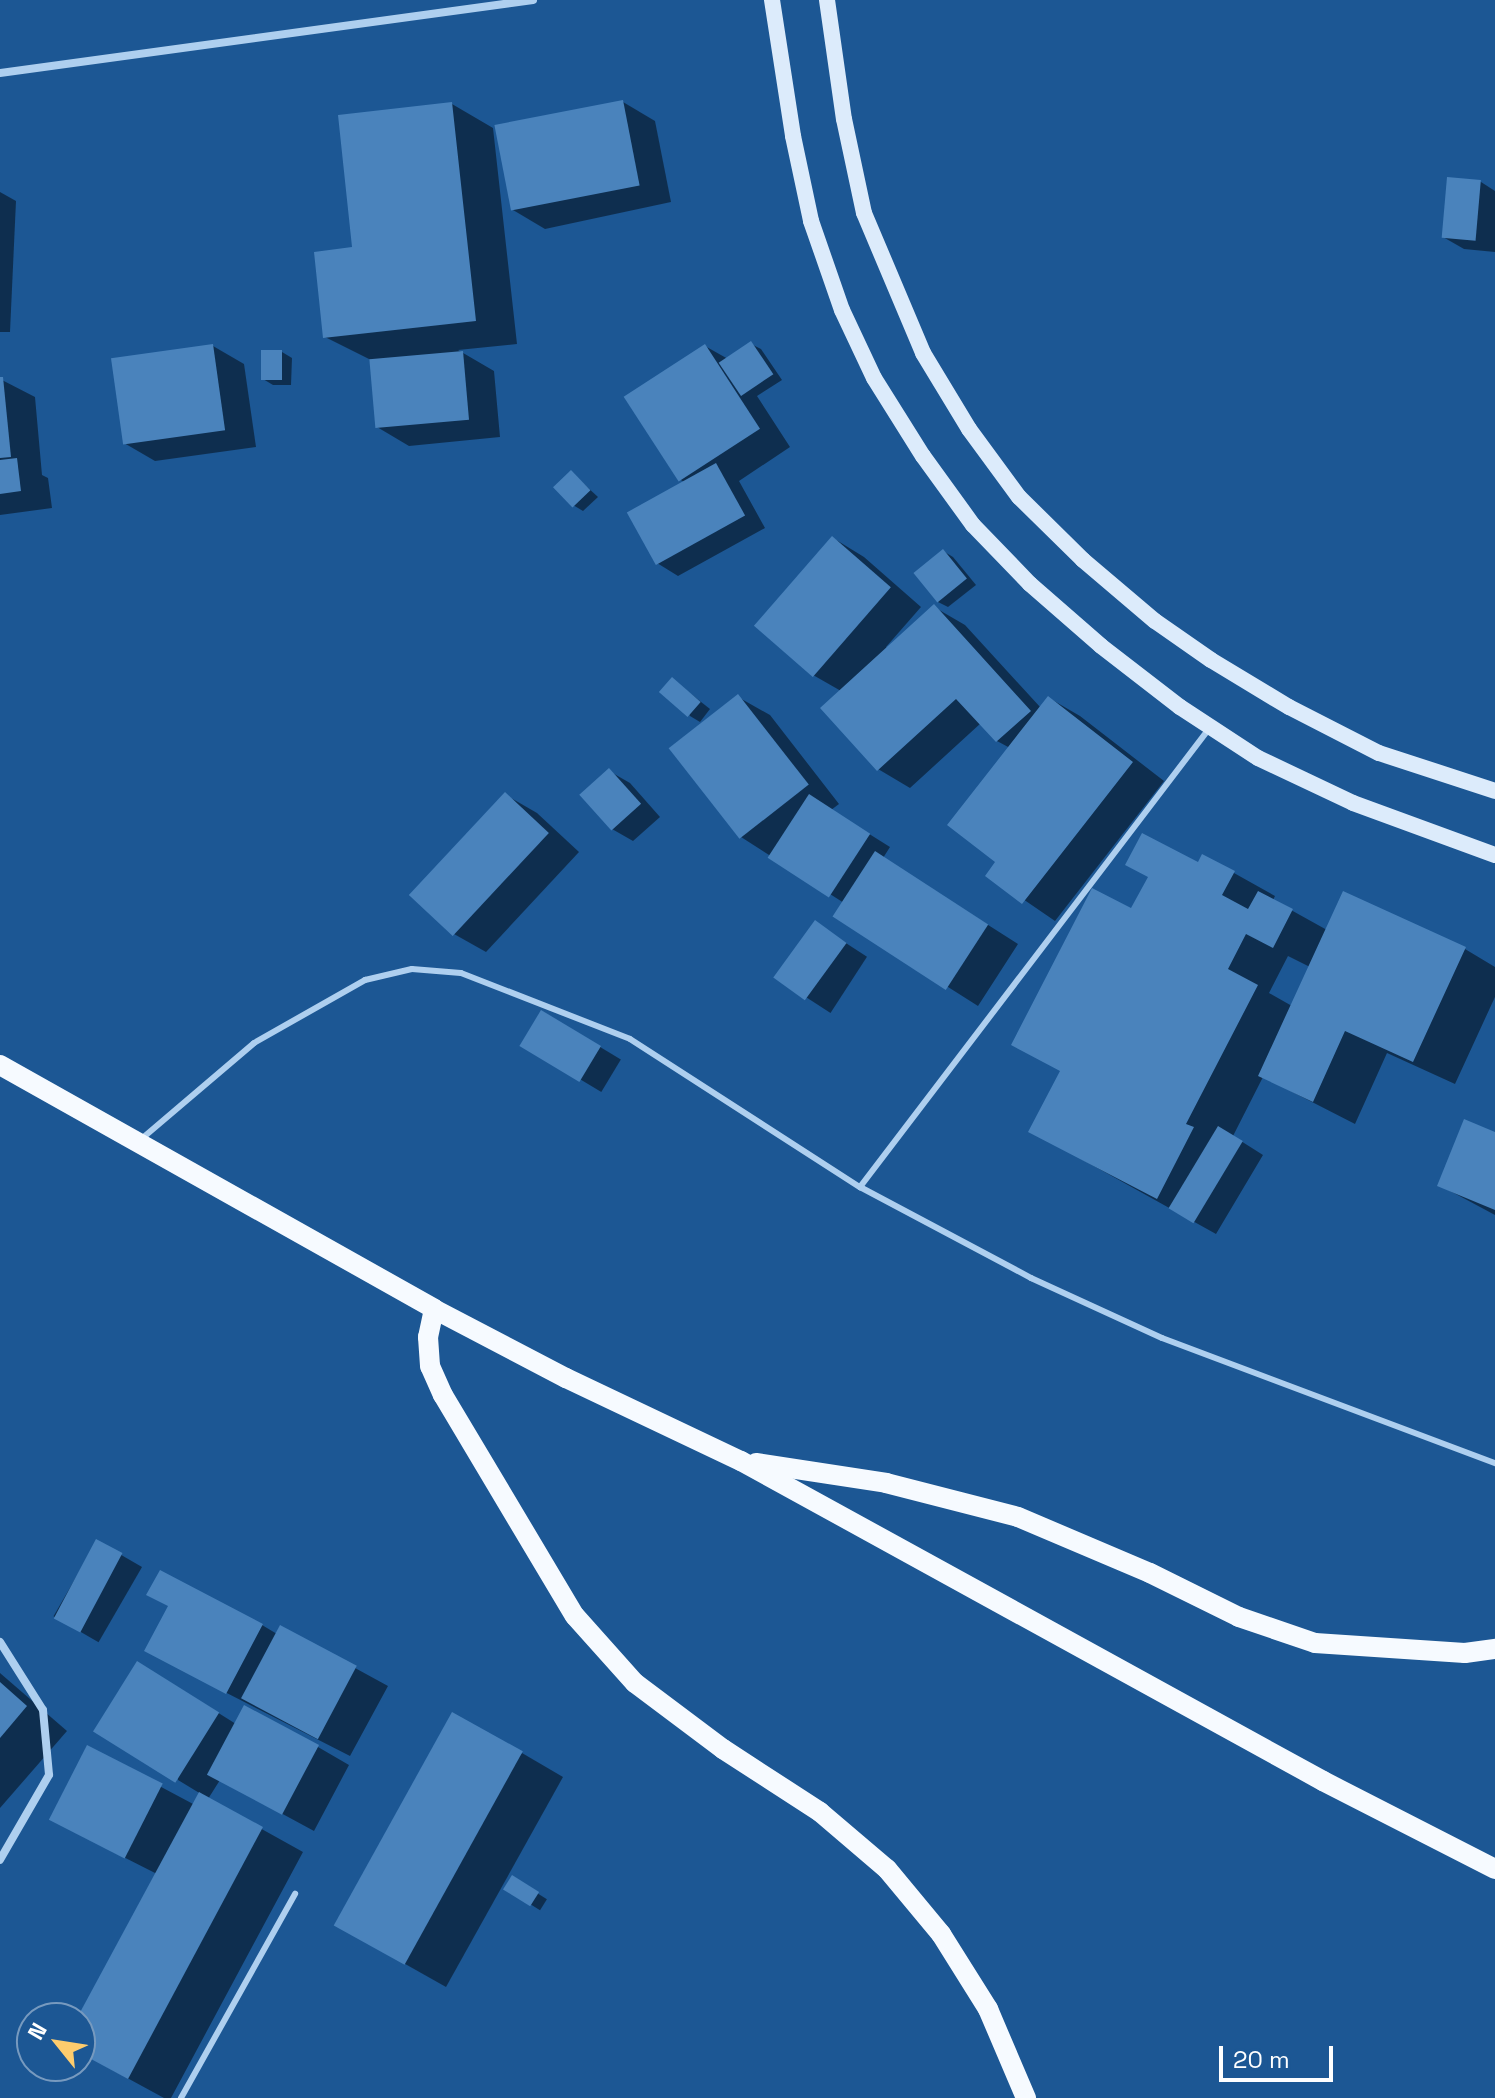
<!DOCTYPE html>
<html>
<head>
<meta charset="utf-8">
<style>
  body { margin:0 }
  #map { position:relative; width:1495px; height:2098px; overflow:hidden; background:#1c5794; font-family:"Space Grotesk",sans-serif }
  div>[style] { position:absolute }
  .shadow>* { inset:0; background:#0007; transform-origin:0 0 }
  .building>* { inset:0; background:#4a83bc; transform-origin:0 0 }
  .lane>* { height:6px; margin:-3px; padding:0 3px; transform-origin:3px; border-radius:3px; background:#aecfef }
  .street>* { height:8px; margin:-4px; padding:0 4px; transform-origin:4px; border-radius:4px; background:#aecfef }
  .secondary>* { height:16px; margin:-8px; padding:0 8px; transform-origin:8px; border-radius:8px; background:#dcebfb }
  .primary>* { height:20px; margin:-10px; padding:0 10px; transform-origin:10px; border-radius:10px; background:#f6faff }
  span { translate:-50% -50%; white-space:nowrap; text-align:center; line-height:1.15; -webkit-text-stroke:7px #1c5794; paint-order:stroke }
  .north { position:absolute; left:16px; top:2002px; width:80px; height:80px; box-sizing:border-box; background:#1c5794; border:2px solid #779abf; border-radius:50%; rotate:300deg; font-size:22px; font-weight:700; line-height:32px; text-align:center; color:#fff }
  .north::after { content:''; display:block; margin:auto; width:28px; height:36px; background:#fecc6d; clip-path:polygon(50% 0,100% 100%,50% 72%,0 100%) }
  .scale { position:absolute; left:1219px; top:2046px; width:114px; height:36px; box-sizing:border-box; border:4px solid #fff; border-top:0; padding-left:10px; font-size:24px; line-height:28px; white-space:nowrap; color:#fff; -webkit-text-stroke:6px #1c5794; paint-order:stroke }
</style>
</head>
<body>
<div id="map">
  <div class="shadow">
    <i style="clip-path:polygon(623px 102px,655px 121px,671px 202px,545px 229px,513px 210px)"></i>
    <i style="clip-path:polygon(452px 104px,493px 128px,517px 344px,458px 350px,494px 371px,500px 437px,409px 446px,377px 427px,371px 360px,325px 337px,355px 249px)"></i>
    <i style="clip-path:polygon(1449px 179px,1481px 182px,1495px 191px,1495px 252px,1464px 249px,1443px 237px)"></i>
    <i style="clip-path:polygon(0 192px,16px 201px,10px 332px,0 332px)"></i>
    <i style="clip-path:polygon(751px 344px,761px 349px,782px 380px,757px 396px,790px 447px,739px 481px,765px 528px,678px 576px,657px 563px,685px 483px,681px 480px,705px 346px,728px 359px)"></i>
    <i style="clip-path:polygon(213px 346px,244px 364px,256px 447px,155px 461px,124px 443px)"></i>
    <i style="clip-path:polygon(282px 352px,292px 358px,291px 385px,273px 385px,263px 379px)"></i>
    <i style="clip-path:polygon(0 379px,35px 397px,42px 475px,48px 478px,52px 508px,0 515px)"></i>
    <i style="clip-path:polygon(572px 473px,598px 497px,583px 511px,573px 505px)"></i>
    <i style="clip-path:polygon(833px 538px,864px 557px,921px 607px,886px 647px,888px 649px,934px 607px,965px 625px,1041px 708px,1049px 698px,1080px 716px,1164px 781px,1055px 921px,988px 875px,998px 862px,1010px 748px,997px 741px,981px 723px,910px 788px,878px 769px,841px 691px,813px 675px)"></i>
    <i style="clip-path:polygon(943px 551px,953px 557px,976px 585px,948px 607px,938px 602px)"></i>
    <i style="clip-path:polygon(672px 679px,710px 709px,700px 722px,690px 716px)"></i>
    <i style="clip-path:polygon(738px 697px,770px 715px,839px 804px,831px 810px,890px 847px,883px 858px,1018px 944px,978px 1006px,836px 916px,844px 903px,741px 837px)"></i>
    <i style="clip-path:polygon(609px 771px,630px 783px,660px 817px,633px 841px,612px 829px,582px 795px)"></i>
    <i style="clip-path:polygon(506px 795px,537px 813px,579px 852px,486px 952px,454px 934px)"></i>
    <i style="clip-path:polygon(evenodd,1199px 865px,1234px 873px,1275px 896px,1273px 900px,1327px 930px,1465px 949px,1495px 967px,1495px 997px,1455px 1084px,1387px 1053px,1355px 1124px,1263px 1077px,1233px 1136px,1263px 1155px,1216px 1234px,1031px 1131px,1062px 1072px,1132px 911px,1199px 865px,1288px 956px,1310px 967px,1292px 1006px,1269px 993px,1288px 956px)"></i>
    <i style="left:815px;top:923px;width:62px;height:67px;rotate:33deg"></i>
    <i style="left:542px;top:1012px;width:92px;height:38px;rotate:31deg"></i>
    <i style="clip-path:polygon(1495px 1134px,1495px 1215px,1439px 1185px)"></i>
    <i style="left:97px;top:1541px;width:52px;height:87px;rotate:30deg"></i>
    <i style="clip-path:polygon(170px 1606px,262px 1625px,277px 1634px,280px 1627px,388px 1686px,350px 1756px,178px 1668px)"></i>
    <i style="clip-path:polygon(0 1673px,67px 1731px,0 1808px)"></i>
    <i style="clip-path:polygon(169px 1682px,236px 1724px,318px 1747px,349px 1765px,314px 1831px,220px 1780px,208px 1799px,303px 1852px,171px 2098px,164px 2098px,107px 2067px,157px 1874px,84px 1837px,88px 1748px,195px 1805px,201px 1794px,178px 1780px)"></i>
    <i style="clip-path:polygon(522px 1753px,563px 1777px,446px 1987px,375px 1947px)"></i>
    <i style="left:513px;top:1878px;width:40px;height:13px;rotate:32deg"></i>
  </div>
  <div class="building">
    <i style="left:623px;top:100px;width:87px;height:131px;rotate:79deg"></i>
    <i style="clip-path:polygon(452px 102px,476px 321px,323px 338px,314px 252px,352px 247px,338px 115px)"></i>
    <i style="left:1447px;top:177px;width:34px;height:61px;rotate:5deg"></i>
    <i style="left:751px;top:341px;width:40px;height:39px;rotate:56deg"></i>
    <i style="left:213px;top:344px;width:87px;height:103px;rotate:82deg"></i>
    <i style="left:705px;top:344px;width:101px;height:97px;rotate:57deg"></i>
    <i style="left:261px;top:350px;width:21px;height:30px"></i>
    <i style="left:463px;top:351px;width:69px;height:94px;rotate:85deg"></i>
    <i style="clip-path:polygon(0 377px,3px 377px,11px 457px,0 458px)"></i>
    <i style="clip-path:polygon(17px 458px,21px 491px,0 494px,0 460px)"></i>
    <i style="left:716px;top:463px;width:60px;height:102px;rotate:61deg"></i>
    <i style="left:571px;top:470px;width:28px;height:25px;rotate:46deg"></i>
    <i style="left:832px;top:536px;width:78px;height:119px;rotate:41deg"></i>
    <i style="left:943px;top:549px;width:38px;height:38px;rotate:51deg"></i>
    <i style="clip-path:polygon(934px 604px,1031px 711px,996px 742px,956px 699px,877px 771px,820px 708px)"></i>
    <i style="left:672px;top:677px;width:38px;height:20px;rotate:41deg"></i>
    <i style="left:738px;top:694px;width:115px;height:88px;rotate:52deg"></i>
    <i style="clip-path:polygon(1048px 696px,1133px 762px,1022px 904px,985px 876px,995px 862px,947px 825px)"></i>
    <i style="left:609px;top:768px;width:48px;height:40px;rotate:48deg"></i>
    <i style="left:505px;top:792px;width:60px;height:141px;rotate:43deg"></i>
    <i style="left:809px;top:794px;width:73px;height:76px;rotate:33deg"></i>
    <i style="clip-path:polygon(1142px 833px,1198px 862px,1202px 854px,1235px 871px,1222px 895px,1248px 909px,1258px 891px,1293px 909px,1273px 948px,1246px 934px,1228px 969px,1258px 985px,1186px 1124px,1194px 1127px,1157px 1199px,1028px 1132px,1060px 1071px,1011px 1045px,1092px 888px,1131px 908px,1148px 877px,1125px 865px)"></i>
    <i style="left:875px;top:851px;width:135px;height:78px;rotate:33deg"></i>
    <i style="clip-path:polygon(1343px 891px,1466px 947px,1413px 1062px,1345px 1031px,1313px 1102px,1258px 1076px)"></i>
    <i style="left:815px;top:920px;width:39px;height:71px;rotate:36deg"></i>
    <i style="left:541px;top:1010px;width:70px;height:42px;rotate:31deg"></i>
    <i style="clip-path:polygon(1464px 1119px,1495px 1132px,1495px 1210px,1437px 1186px)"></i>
    <i style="left:1218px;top:1126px;width:29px;height:96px;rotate:31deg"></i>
    <i style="left:96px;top:1539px;width:30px;height:90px;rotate:28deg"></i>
    <i style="clip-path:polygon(160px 1570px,263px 1624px,226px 1694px,144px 1651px,168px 1606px,146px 1595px)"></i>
    <i style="left:280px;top:1625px;width:87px;height:83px;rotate:28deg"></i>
    <i style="left:137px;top:1661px;width:97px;height:83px;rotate:32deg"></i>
    <i style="clip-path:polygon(0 1682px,27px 1706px,0 1738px)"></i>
    <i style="left:244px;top:1705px;width:85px;height:79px;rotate:28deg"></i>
    <i style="left:452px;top:1712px;width:81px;height:244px;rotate:29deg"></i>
    <i style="left:87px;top:1745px;width:85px;height:84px;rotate:27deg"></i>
    <i style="clip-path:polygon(199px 1792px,263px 1827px,128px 2079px,80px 2053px,77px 2018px)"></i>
    <i style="left:512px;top:1875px;width:32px;height:17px;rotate:32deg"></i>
  </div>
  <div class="lane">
    <i style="left:139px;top:1141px;width:151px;rotate:-40.4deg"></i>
    <i style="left:254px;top:1043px;width:128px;rotate:-29.6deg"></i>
    <i style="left:365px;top:980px;width:48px;rotate:-13.2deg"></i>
    <i style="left:412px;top:969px;width:49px;rotate:4.7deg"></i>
    <i style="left:461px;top:973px;width:181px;rotate:21.3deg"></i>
    <i style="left:630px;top:1039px;width:274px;rotate:32.8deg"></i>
    <i style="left:860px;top:1187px;width:574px;rotate:-52.71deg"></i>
    <i style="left:860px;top:1187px;width:194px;rotate:28deg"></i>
    <i style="left:1031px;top:1278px;width:144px;rotate:24.6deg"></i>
    <i style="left:1162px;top:1338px;width:356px;rotate:20.6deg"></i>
    <i style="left:181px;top:2098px;width:234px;rotate:-60.8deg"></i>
  </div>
  <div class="street">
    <i style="left:0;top:73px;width:538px;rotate:-7.8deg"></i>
    <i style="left:0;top:1642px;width:80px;rotate:57.7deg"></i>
    <i style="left:43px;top:1710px;width:65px;rotate:84.7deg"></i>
    <i style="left:49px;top:1775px;width:98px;rotate:120deg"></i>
  </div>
  <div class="secondary">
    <i style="left:772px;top:0;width:138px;rotate:81.2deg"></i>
    <i style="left:793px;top:136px;width:87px;rotate:78deg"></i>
    <i style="left:811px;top:221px;width:94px;rotate:70.8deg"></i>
    <i style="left:842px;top:310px;width:75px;rotate:64.8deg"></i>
    <i style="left:874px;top:378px;width:92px;rotate:57.9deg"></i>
    <i style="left:923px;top:456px;width:85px;rotate:54.1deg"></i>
    <i style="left:973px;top:525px;width:82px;rotate:46deg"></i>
    <i style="left:1030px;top:584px;width:94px;rotate:41.1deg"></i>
    <i style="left:1101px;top:646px;width:100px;rotate:37.7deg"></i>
    <i style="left:1180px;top:707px;width:93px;rotate:33.2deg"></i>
    <i style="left:1258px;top:758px;width:105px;rotate:25.3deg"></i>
    <i style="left:1353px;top:803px;width:151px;rotate:20.1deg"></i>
    <i style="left:827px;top:0;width:120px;rotate:81.9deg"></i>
    <i style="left:844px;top:119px;width:96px;rotate:78deg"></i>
    <i style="left:864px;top:213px;width:152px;rotate:67.1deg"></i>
    <i style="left:923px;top:353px;width:89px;rotate:58.8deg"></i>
    <i style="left:969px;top:429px;width:84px;rotate:53.7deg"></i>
    <i style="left:1019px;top:497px;width:90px;rotate:44.5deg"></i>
    <i style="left:1083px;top:560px;width:94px;rotate:40.3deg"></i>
    <i style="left:1155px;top:621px;width:68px;rotate:34.9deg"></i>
    <i style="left:1211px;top:660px;width:91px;rotate:31.1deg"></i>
    <i style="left:1289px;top:707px;width:101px;rotate:27.1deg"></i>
    <i style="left:1379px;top:753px;width:122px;rotate:18.1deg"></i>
  </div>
  <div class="primary">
    <i style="left:0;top:1065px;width:498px;rotate:29.3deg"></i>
    <i style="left:434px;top:1309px;width:149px;rotate:27.6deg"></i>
    <i style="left:566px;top:1378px;width:194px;rotate:25.4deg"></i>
    <i style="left:741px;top:1461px;width:664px;rotate:28.8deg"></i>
    <i style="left:1323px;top:1781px;width:193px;rotate:27.1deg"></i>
    <i style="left:434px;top:1309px;width:29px;rotate:102deg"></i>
    <i style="left:428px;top:1337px;width:29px;rotate:86deg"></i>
    <i style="left:430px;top:1366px;width:32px;rotate:66deg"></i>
    <i style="left:443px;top:1395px;width:257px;rotate:59.2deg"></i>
    <i style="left:575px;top:1616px;width:90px;rotate:48.2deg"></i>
    <i style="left:635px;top:1683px;width:110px;rotate:36.9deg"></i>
    <i style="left:723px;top:1749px;width:116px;rotate:33deg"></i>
    <i style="left:820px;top:1812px;width:88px;rotate:40.4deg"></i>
    <i style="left:887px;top:1869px;width:85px;rotate:50.3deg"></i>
    <i style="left:941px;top:1934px;width:89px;rotate:57.9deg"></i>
    <i style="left:988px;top:2009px;width:97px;rotate:66.9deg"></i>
    <i style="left:756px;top:1463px;width:132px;rotate:8.7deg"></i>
    <i style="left:886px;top:1483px;width:136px;rotate:14.4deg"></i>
    <i style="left:1018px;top:1517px;width:143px;rotate:23deg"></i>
    <i style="left:1150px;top:1573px;width:99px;rotate:26.3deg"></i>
    <i style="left:1239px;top:1617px;width:80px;rotate:18.9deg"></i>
    <i style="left:1315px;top:1643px;width:150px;rotate:3.8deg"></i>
    <i style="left:1465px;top:1653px;width:30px;rotate:-8deg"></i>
  </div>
  <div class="north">N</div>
  <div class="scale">20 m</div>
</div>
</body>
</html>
